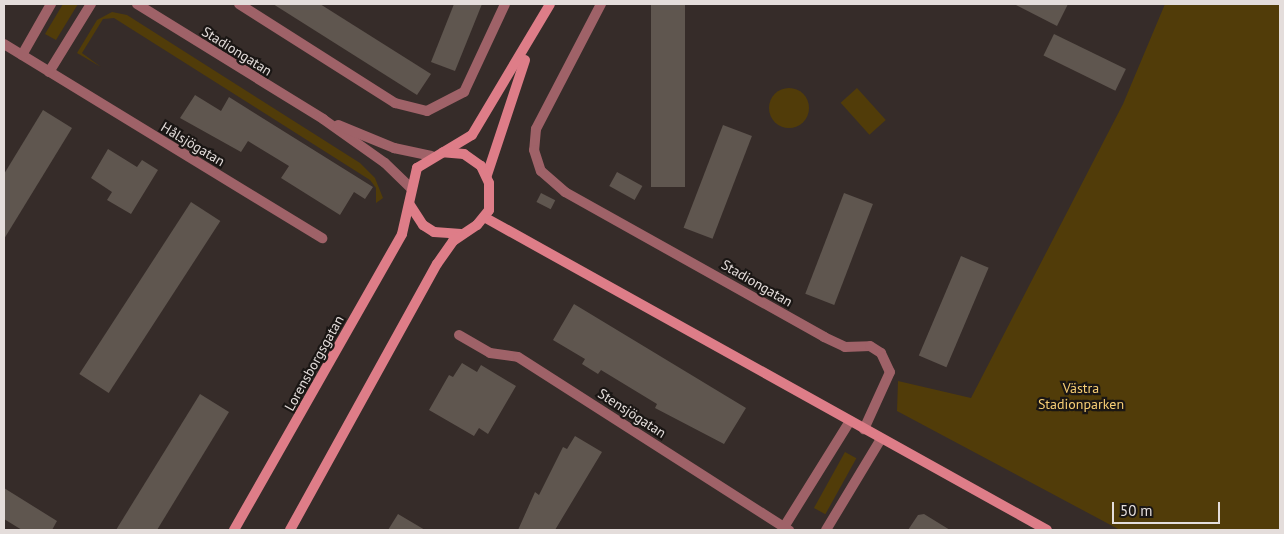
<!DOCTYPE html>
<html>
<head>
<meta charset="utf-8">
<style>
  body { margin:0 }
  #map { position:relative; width:1284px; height:534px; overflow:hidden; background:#362c29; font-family:"PT Sans",sans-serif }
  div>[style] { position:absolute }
  .green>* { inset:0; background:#513c09; transform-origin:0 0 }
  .round { border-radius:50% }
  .building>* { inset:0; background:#5f564f; transform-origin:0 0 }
  .pedestrian>* { height:10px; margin:-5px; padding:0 5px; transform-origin:5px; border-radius:5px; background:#9f6268 }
  .minor>* { height:10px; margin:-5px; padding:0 5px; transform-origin:5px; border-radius:5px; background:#9f6268 }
  .tertiary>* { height:10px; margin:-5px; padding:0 5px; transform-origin:5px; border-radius:5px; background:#9f6268 }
  .secondary>* { height:10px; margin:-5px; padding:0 5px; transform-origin:5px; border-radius:5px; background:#de7d88 }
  span { translate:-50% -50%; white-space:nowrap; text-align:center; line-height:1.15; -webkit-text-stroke:4.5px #1a1614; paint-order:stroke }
  .street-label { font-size:14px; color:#e4dddb }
  .park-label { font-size:14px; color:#f7ce75 }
  .frame { position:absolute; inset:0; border:5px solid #e4dddb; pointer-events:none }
  .scale { position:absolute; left:1112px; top:502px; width:108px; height:22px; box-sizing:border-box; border:2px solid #e4dddb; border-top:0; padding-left:6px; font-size:15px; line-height:18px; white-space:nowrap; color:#e4dddb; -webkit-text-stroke:4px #1a1614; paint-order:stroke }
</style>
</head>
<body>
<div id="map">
  <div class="green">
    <i style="clip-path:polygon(63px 4px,78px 4px,56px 40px,45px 34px)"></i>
    <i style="clip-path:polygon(1165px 4px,1280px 4px,1280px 530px,1120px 530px,897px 411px,898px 381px,971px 398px,1123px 104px)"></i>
    <i style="clip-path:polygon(112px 12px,127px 15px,360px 163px,375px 178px,383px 198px,376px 203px,376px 188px,370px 180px,114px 18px,103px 19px,82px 53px,101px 67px,77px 53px,97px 20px)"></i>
    <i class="round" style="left:769px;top:88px;width:40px;height:40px"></i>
    <i style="left:857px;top:88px;width:43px;height:22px;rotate:48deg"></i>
    <i style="left:845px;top:452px;width:13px;height:64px;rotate:29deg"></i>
  </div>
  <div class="building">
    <i style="clip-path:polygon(273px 4px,320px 4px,431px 74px,417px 95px)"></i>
    <i style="clip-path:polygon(454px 4px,482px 4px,455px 71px,431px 62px)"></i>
    <i style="left:651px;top:4px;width:34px;height:183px"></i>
    <i style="clip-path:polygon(1014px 4px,1068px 4px,1057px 26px)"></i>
    <i style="left:1054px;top:34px;width:80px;height:24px;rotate:26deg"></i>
    <i style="clip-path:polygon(195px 95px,221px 111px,229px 97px,373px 187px,365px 199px,354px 192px,340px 215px,281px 178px,289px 166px,248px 141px,241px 152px,180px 118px)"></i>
    <i style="clip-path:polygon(43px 110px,72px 128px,4px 239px,4px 174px)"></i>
    <i style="left:723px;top:125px;width:31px;height:110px;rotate:21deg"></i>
    <i style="clip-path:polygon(108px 149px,137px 167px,142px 160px,158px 170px,131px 214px,107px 200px,112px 192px,91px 178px)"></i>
    <i style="left:617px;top:172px;width:29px;height:16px;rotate:29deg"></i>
    <i style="left:541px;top:193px;width:16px;height:10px;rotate:27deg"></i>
    <i style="left:844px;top:193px;width:31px;height:108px;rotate:21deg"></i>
    <i style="left:191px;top:202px;width:35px;height:205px;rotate:33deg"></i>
    <i style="left:961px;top:256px;width:30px;height:108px;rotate:23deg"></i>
    <i style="clip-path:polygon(574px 304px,746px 408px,724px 444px,655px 408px,657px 404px,601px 370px,598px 374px,582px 364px,585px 359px,553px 340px)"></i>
    <i style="clip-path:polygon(462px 363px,477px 372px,481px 365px,516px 386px,488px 434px,479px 428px,474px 436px,429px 410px,449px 375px,453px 377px)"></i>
    <i style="clip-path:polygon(200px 394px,229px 412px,157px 530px,116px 530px)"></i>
    <i style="clip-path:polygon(575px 436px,602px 452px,555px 530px,518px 530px,535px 492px,539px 495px,563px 447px,567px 449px)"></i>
    <i style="clip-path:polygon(4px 488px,57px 521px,52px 530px,22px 530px,4px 519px)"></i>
    <i style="clip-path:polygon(398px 514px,425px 530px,388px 530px)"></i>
    <i style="clip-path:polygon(924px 514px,950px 530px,908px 530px,918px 515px)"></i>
  </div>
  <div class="pedestrian">
    <i style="left:459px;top:335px;width:36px;rotate:30deg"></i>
    <i style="left:490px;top:353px;width:28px;rotate:8deg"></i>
  </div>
  <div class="minor">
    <i style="left:239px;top:4px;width:185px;rotate:32.4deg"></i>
    <i style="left:395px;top:103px;width:33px;rotate:14deg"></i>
    <i style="left:427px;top:111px;width:42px;rotate:-27.2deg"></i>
    <i style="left:464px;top:92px;width:97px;rotate:-65deg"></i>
    <i style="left:601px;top:4px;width:141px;rotate:117.5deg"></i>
    <i style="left:536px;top:129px;width:21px;rotate:95deg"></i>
    <i style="left:534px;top:150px;width:22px;rotate:72deg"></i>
    <i style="left:541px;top:171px;width:32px;rotate:41deg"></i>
    <i style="left:565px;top:192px;width:297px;rotate:29.2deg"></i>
    <i style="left:824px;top:337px;width:23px;rotate:25deg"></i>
    <i style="left:845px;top:347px;width:25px;rotate:-2deg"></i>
    <i style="left:870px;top:346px;width:13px;rotate:32deg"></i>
    <i style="left:881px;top:353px;width:21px;rotate:65deg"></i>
    <i style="left:890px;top:372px;width:63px;rotate:114.5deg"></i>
    <i style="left:4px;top:44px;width:373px;rotate:31.4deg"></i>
    <i style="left:22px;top:55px;width:59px;rotate:-60.4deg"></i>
    <i style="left:49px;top:72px;width:80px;rotate:-58.3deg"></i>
    <i style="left:518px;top:357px;width:322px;rotate:32.6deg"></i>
    <i style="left:784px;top:527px;width:125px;rotate:-58.1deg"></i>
    <i style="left:826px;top:530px;width:106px;rotate:-58.9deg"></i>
  </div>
  <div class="tertiary">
    <i style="left:137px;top:4px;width:219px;rotate:31.7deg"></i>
    <i style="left:323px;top:119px;width:76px;rotate:35.4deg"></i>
    <i style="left:385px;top:163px;width:35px;rotate:44deg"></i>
    <i style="left:338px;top:125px;width:61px;rotate:22.3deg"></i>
    <i style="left:394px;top:148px;width:38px;rotate:12deg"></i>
  </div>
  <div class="secondary">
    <i style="left:487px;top:175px;width:121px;rotate:-71.7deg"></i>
    <i style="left:410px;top:205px;width:24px;rotate:57deg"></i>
    <i style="left:423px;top:225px;width:13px;rotate:32deg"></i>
    <i style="left:434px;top:232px;width:27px;rotate:4deg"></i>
    <i style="left:484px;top:217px;width:644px;rotate:29.07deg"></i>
    <i style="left:234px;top:530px;width:340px;rotate:-60.4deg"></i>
    <i style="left:402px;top:234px;width:68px;rotate:-77.2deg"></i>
    <i style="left:417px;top:168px;width:64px;rotate:-31deg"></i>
    <i style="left:472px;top:135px;width:152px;rotate:-59.2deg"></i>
    <i style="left:290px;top:530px;width:304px;rotate:-61.1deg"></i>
    <i style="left:437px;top:264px;width:28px;rotate:-55deg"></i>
    <i style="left:453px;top:241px;width:29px;rotate:-34deg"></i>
    <i style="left:477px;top:225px;width:19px;rotate:-51deg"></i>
    <i style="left:489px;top:210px;width:27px;rotate:-90deg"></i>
    <i style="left:489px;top:183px;width:19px;rotate:-115deg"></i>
    <i style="left:481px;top:166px;width:21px;rotate:-145deg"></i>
    <i style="left:464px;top:154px;width:21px;rotate:-175deg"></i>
  </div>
  <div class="street-label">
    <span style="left:237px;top:51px;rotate:32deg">Stadiongatan</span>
    <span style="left:193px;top:144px;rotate:31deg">Hålsjögatan</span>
    <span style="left:757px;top:283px;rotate:30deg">Stadiongatan</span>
    <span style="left:314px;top:363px;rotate:-61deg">Lorensborgsgatan</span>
    <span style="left:632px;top:413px;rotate:33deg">Stensjögatan</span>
  </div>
  <div class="park-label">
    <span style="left:1081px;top:396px">Västra<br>Stadionparken</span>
  </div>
  <div class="frame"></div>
  <div class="scale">50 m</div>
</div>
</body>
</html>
